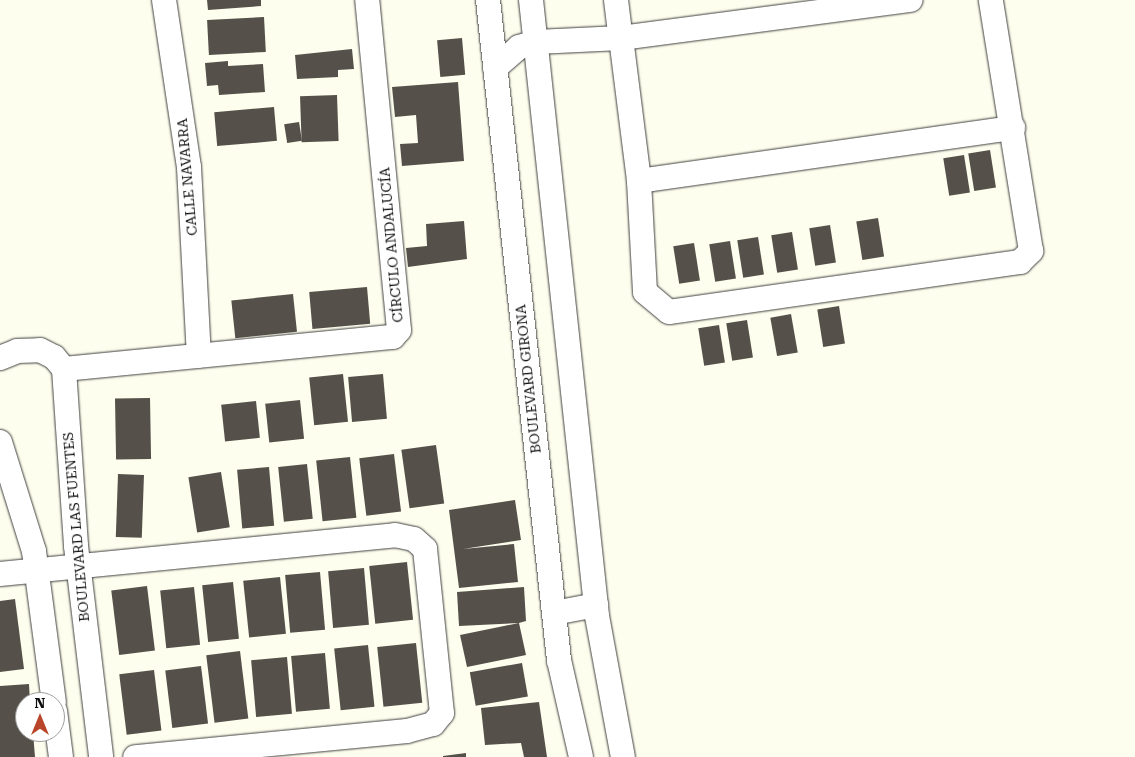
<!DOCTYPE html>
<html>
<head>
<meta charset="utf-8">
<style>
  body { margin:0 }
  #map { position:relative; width:1135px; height:757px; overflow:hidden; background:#fefeee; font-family:"Roboto Serif",serif }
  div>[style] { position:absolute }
  .building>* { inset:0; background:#55514a; transform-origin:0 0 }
  .roads { filter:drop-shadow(0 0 1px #404040) drop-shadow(0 0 1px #404040) }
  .street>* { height:24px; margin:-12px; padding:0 12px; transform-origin:12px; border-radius:12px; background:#fff }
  span { translate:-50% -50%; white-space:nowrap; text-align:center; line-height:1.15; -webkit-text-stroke:5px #fff; paint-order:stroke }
  .street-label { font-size:14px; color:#0d0d0d }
  .north { position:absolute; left:15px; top:692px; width:50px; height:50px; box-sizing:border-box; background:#fff; border:1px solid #9e9e9e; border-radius:50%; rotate:0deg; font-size:14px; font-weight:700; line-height:20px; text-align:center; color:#0d0d0d }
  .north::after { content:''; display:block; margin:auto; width:18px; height:22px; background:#b9452a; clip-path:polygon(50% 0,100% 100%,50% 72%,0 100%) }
</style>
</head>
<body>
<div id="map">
  <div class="building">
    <i style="clip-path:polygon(207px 0,261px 0,261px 6px,208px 10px)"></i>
    <i style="left:264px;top:17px;width:35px;height:57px;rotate:87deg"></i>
    <i style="left:462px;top:38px;width:37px;height:25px;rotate:85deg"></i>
    <i style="clip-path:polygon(352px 49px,354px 69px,338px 70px,338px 77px,297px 79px,295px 55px)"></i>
    <i style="clip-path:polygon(228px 61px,228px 66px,263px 64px,265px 92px,219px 95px,218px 85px,207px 86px,205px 63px)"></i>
    <i style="clip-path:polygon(458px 82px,464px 161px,402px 166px,400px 144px,418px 143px,416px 115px,395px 117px,392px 87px)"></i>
    <i style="left:337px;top:95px;width:46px;height:37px;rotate:88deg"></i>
    <i style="left:274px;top:107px;width:34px;height:60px;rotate:85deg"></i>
    <i style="left:299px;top:122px;width:19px;height:15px;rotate:81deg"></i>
    <i style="left:990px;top:150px;width:38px;height:22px;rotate:81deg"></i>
    <i style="left:964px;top:155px;width:38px;height:21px;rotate:81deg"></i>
    <i style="left:878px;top:218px;width:39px;height:22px;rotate:81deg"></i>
    <i style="clip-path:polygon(464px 221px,467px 259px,408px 267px,406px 248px,427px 246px,426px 224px)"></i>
    <i style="left:830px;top:225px;width:38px;height:21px;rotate:81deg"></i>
    <i style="left:792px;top:232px;width:38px;height:21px;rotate:81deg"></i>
    <i style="left:758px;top:237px;width:38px;height:21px;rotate:81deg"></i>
    <i style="left:730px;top:241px;width:38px;height:21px;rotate:81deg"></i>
    <i style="left:694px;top:243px;width:38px;height:21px;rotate:81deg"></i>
    <i style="left:367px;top:287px;width:37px;height:58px;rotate:85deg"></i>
    <i style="left:293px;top:294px;width:38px;height:62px;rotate:84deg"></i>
    <i style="left:839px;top:306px;width:38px;height:22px;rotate:81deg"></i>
    <i style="left:791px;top:314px;width:39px;height:21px;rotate:80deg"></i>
    <i style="left:747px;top:320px;width:38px;height:21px;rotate:81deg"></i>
    <i style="left:719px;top:325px;width:38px;height:21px;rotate:81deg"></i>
    <i style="left:343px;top:374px;width:48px;height:34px;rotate:84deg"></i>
    <i style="left:383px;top:374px;width:45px;height:35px;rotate:85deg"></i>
    <i style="left:150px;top:398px;width:61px;height:35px;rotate:89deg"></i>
    <i style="left:300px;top:400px;width:39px;height:35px;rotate:84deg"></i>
    <i style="left:256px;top:401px;width:37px;height:35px;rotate:84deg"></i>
    <i style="left:436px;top:445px;width:59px;height:35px;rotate:82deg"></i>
    <i style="left:394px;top:454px;width:58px;height:35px;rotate:83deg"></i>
    <i style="left:350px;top:457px;width:61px;height:34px;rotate:84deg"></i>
    <i style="left:307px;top:464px;width:55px;height:29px;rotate:84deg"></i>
    <i style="left:269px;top:467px;width:59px;height:32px;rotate:85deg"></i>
    <i style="left:221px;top:472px;width:56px;height:33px;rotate:81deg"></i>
    <i style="left:118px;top:474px;width:26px;height:63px;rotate:2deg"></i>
    <i style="clip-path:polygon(515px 500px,521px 540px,463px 549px,514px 544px,518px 582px,459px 588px,449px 510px)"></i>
    <i style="left:407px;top:562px;width:58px;height:38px;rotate:84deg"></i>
    <i style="left:364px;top:568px;width:57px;height:36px;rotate:85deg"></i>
    <i style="left:320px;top:572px;width:58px;height:35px;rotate:85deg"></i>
    <i style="left:280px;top:577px;width:57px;height:37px;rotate:84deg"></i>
    <i style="left:233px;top:582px;width:57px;height:31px;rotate:84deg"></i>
    <i style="left:147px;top:586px;width:65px;height:36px;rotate:83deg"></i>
    <i style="left:194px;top:587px;width:58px;height:34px;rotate:84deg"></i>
    <i style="clip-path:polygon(524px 587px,526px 621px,519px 623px,526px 655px,467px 667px,460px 635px,519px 623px,459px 626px,457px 592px)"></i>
    <i style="clip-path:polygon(15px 599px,24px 669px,0 672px,0 601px)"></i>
    <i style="left:416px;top:643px;width:60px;height:39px;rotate:84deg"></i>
    <i style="left:368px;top:645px;width:62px;height:34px;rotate:84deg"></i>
    <i style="left:240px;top:651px;width:68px;height:34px;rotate:83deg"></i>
    <i style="left:325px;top:653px;width:56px;height:34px;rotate:85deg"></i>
    <i style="left:287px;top:657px;width:57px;height:36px;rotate:85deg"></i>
    <i style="left:522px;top:663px;width:34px;height:53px;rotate:80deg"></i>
    <i style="left:201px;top:666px;width:58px;height:36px;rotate:83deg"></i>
    <i style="left:154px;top:670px;width:61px;height:35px;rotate:83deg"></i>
    <i style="clip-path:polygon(29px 684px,30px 702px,25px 702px,25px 732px,33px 732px,35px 757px,0 757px,0 686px)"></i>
    <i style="clip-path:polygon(539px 702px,547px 757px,524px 757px,521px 743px,485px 745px,481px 708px)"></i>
    <i style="clip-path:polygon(466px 753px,466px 757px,443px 757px,443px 756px)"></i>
  </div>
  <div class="roads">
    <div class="street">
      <i style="left:164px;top:0;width:169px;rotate:81.5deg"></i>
      <i style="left:189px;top:167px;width:189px;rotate:87deg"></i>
      <i style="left:488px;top:0;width:664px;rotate:83.86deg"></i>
      <i style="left:559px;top:660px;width:99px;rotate:77.2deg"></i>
      <i style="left:531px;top:0;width:620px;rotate:83.88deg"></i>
      <i style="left:597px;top:616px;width:143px;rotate:79.6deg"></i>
      <i style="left:616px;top:0;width:38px;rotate:83deg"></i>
      <i style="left:621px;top:38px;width:292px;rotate:-7.5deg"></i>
      <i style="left:495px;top:68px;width:32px;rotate:-41deg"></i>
      <i style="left:519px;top:47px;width:18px;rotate:-16deg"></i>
      <i style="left:536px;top:42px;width:85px;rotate:-2.7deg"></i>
      <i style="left:621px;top:38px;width:144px;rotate:82.8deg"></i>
      <i style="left:639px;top:181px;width:111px;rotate:86.9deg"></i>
      <i style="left:645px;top:292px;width:31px;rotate:40deg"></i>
      <i style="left:669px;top:312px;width:355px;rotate:-8.1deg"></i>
      <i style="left:1020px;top:262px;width:16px;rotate:-45deg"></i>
      <i style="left:1031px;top:251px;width:254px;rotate:-99.1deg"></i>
      <i style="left:639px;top:181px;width:378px;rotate:-8.1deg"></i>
      <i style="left:0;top:358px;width:18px;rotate:-22deg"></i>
      <i style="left:17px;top:351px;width:23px;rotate:-2deg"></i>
      <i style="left:40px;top:350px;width:16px;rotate:27deg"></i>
      <i style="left:54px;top:357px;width:16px;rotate:50deg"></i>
      <i style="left:64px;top:369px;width:177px;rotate:86.1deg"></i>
      <i style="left:76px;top:546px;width:212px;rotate:83.2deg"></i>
      <i style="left:64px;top:369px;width:331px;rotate:-5.6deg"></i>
      <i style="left:393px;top:337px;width:9px;rotate:-49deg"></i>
      <i style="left:399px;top:330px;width:332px;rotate:-95.5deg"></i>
      <i style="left:0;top:442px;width:114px;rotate:72.7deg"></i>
      <i style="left:34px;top:551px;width:152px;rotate:82.5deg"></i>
      <i style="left:0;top:574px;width:397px;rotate:-5.6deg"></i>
      <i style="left:395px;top:535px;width:19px;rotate:12deg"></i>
      <i style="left:414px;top:539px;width:15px;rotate:42deg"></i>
      <i style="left:425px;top:549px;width:165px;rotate:84.1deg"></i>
      <i style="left:442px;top:713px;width:14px;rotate:129deg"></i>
      <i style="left:433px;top:724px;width:27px;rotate:165deg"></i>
      <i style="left:407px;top:731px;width:273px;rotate:174.5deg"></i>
      <i style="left:554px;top:613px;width:43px;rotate:-10.8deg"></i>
      <i style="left:55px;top:711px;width:46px;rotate:82.6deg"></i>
    </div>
  </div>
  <div class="street-label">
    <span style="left:187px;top:177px;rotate:-95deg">CALLE NAVARRA</span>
    <span style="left:391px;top:245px;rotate:-95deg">CÍRCULO ANDALUCÍA</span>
    <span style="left:528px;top:379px;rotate:-96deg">BOULEVARD GIRONA</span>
    <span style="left:76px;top:527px;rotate:-95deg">BOULEVARD LAS FUENTES</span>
  </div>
  <div class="north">N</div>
</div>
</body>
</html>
